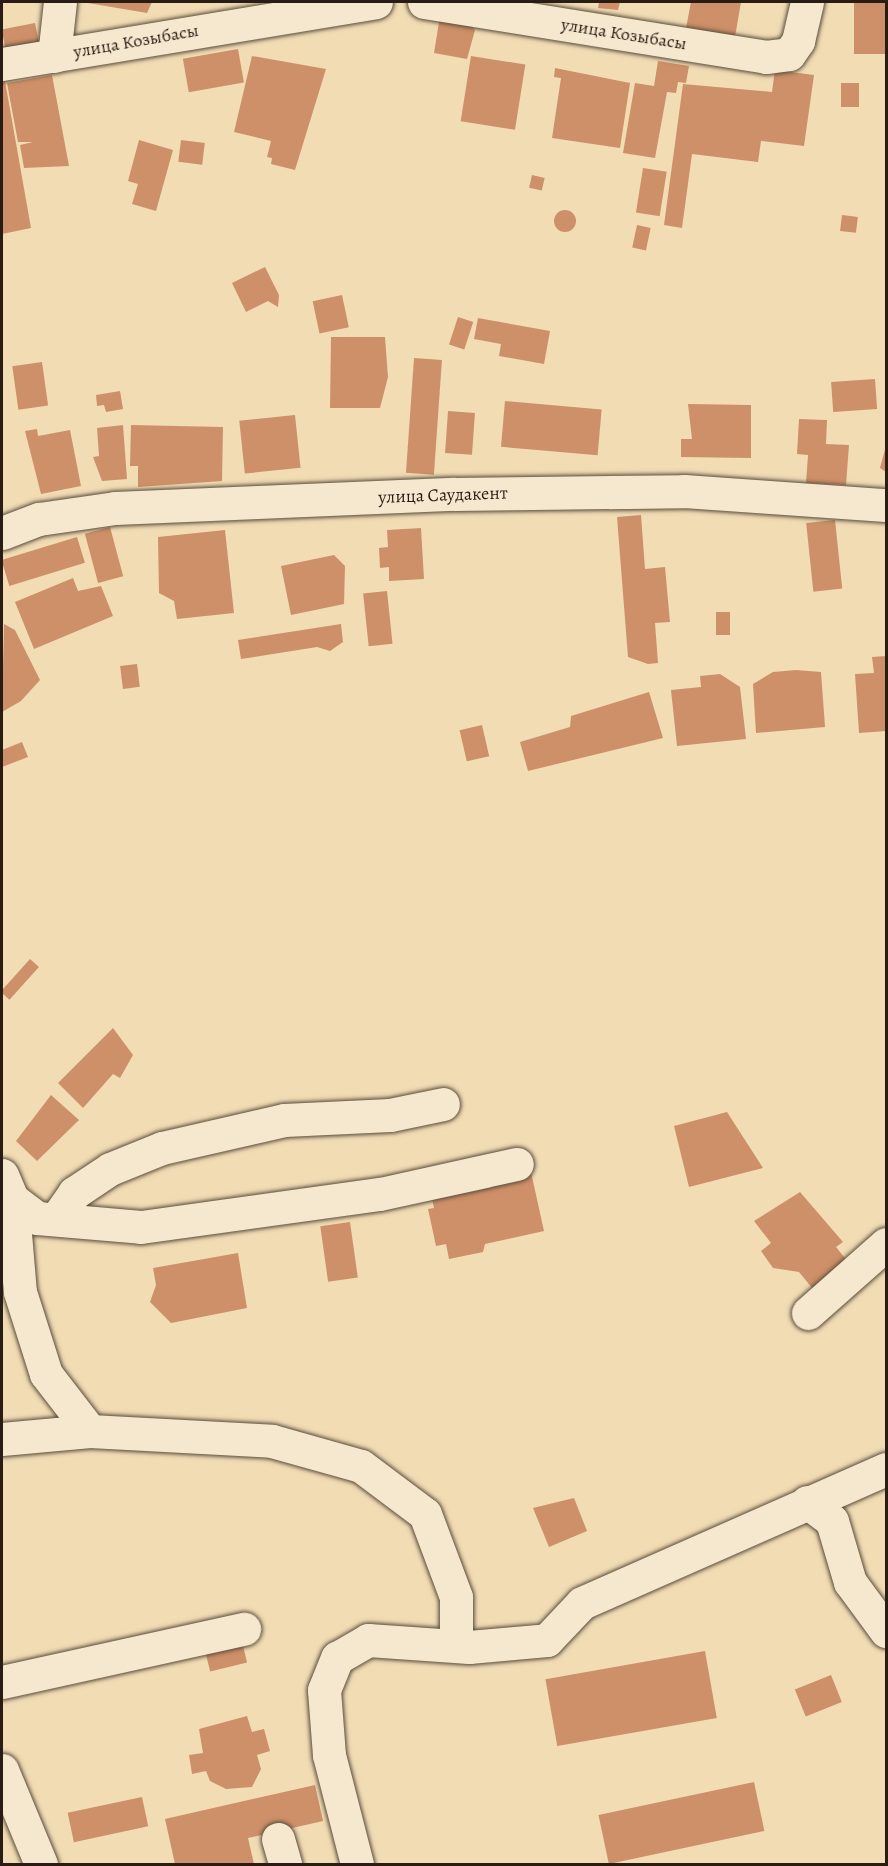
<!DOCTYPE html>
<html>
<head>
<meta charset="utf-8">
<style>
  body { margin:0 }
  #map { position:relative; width:888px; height:1866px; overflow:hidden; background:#f1dcb4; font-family:Alegreya,serif }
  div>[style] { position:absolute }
  .building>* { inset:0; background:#ce9068; transform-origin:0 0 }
  .round { border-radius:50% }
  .roads { filter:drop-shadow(0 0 2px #5a4c3c) drop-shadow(0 0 2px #5a4c3c) }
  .street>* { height:33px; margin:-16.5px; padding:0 16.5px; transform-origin:16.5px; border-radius:16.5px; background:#f6e8ce }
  span { translate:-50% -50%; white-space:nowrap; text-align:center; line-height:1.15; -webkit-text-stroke:6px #f6e8ce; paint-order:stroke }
  .street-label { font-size:18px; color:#281c14 }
  .frame { position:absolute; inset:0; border:3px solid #281c14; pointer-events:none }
</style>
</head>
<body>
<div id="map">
  <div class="building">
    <i style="clip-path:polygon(82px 2px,152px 2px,147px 13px)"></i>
    <i style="clip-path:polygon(599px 2px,620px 2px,618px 10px,598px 8px)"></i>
    <i style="clip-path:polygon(691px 2px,741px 2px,735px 37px,686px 28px)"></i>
    <i style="left:854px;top:2px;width:32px;height:52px"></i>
    <i style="clip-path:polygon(440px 16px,467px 21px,475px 30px,467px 59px,434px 53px)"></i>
    <i style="left:35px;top:23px;width:21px;height:34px;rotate:79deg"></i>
    <i style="left:238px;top:49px;width:34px;height:56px;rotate:80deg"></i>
    <i style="clip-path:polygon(252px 56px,326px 69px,295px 170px,271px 164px,272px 158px,267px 157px,271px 141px,234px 132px)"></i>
    <i style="left:471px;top:56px;width:55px;height:66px;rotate:9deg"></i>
    <i style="clip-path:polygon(658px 61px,689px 66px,686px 83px,678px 82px,676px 93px,667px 92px,655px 158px,623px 153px,635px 83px,654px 86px)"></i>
    <i style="clip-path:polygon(555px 68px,630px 83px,620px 148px,552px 138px,561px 78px,554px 77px)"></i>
    <i style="clip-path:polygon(775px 70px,814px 75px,804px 146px,761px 141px,758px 162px,692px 154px,682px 228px,664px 225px,683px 84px,772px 92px)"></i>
    <i style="clip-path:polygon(52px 75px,69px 166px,24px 168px,20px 145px,33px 142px,18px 142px,7px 83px)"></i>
    <i style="clip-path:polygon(5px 81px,31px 228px,2px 234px,2px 82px)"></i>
    <i style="left:859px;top:83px;width:24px;height:18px;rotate:90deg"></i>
    <i style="clip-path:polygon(139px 140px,173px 150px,156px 211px,132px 204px,138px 184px,128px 181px)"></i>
    <i style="left:181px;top:140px;width:24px;height:22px;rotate:7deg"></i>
    <i style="left:643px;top:168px;width:24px;height:45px;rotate:9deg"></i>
    <i style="left:532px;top:175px;width:13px;height:13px;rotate:13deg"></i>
    <i class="round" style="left:554px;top:210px;width:22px;height:22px"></i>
    <i style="left:842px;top:215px;width:16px;height:16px;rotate:7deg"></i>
    <i style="left:637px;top:225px;width:14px;height:23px;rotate:12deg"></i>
    <i style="clip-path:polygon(265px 267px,279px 295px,278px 307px,268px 301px,246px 312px,232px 283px)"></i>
    <i style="left:342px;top:295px;width:33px;height:30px;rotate:78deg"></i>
    <i style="left:458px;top:317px;width:16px;height:29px;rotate:18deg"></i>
    <i style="clip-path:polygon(478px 318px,550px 331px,544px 364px,499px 356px,501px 344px,474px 339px)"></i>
    <i style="clip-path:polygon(331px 337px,385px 337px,388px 377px,380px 408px,330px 408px)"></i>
    <i style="left:414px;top:358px;width:28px;height:115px;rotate:4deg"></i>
    <i style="left:42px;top:362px;width:44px;height:30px;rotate:82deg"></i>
    <i style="left:875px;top:379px;width:30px;height:44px;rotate:86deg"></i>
    <i style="clip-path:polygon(120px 391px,123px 409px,106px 412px,104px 405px,97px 406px,96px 395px)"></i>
    <i style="left:505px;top:401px;width:97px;height:46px;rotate:5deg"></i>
    <i style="clip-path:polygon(688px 404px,751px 405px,751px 458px,681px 457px,681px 439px,692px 439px)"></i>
    <i style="left:448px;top:411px;width:27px;height:42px;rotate:4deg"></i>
    <i style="left:295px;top:415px;width:53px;height:56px;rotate:84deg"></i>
    <i style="clip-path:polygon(799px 419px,827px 420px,826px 444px,849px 445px,846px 485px,806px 483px,808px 455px,797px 454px)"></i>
    <i style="clip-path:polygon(123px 425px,127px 479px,102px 481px,93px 457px,99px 456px,97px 428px)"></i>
    <i style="clip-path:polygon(131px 425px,223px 427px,222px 481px,138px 487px,138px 466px,130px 466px)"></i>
    <i style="clip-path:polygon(37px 429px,38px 436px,70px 430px,81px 486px,41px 494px,25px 431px)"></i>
    <i style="clip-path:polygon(886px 446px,886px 472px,880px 468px)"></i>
    <i style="clip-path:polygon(641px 515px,645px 569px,665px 567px,670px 622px,655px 623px,658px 663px,648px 664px,628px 657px,617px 517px)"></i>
    <i style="left:835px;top:520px;width:69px;height:29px;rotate:84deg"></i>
    <i style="left:110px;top:527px;width:51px;height:26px;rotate:75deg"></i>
    <i style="clip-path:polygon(421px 528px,424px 579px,389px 581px,389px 567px,380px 568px,379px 548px,388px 547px,387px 530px)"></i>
    <i style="clip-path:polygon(225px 530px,234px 613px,177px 619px,174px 601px,159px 593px,158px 537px)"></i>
    <i style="left:77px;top:537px;width:27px;height:79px;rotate:73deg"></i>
    <i style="clip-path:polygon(334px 555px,345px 566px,344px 604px,291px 615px,281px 566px)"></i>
    <i style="clip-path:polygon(73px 578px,78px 591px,101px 586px,113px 616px,34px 649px,15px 602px)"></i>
    <i style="left:387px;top:591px;width:53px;height:24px;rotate:84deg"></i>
    <i style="left:716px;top:612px;width:14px;height:23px"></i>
    <i style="clip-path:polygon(4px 624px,15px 630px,40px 680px,21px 701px,2px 712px)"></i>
    <i style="clip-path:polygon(341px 624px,343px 642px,330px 651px,317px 647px,241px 659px,238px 640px)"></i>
    <i style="clip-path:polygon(886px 656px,886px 731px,859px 733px,855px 674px,874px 673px,872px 657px)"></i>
    <i style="left:137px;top:664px;width:23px;height:17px;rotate:83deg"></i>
    <i style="clip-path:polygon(796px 670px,821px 672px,825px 727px,756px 733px,753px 684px,773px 672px)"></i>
    <i style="clip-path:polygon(720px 674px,740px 687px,746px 739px,677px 746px,671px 690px,701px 687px,700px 676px)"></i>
    <i style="clip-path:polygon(649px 692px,663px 738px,528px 771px,520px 742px,570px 727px,571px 716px)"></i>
    <i style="left:482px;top:725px;width:32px;height:23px;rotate:77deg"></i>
    <i style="clip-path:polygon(22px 742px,28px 757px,2px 767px,2px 750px)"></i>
    <i style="left:30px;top:959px;width:12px;height:44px;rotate:42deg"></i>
    <i style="clip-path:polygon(113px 1028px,133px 1055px,120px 1078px,113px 1074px,83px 1108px,58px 1083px)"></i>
    <i style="clip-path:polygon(51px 1095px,79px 1120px,37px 1161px,16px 1141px)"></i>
    <i style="clip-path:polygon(727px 1112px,763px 1168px,689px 1187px,674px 1126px)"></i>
    <i style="clip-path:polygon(531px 1172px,544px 1231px,485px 1244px,483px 1252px,449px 1259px,446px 1244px,436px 1246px,428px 1209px,434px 1208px,431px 1194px)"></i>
    <i style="clip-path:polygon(800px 1192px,843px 1242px,836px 1247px,852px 1267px,817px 1294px,799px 1272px,773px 1268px,761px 1251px,771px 1243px,754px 1221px)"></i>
    <i style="left:350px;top:1222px;width:56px;height:30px;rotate:82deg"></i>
    <i style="clip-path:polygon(238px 1253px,247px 1308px,171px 1323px,150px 1302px,156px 1285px,153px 1268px)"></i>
    <i style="clip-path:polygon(574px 1498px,587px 1531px,549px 1547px,533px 1508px)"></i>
    <i style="left:242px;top:1642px;width:21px;height:38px;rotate:76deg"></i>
    <i style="left:705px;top:1651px;width:68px;height:162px;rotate:80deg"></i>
    <i style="left:831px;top:1675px;width:29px;height:39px;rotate:68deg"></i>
    <i style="clip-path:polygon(247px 1716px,252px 1732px,264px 1729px,270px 1751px,257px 1755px,261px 1769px,252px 1787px,226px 1789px,210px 1781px,206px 1771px,192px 1774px,189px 1755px,203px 1753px,199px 1729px)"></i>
    <i style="left:754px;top:1782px;width:50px;height:159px;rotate:78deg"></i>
    <i style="clip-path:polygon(315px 1785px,323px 1821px,248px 1838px,254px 1864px,175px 1864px,165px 1819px)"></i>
    <i style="left:142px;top:1797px;width:30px;height:76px;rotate:78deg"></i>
  </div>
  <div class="roads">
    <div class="street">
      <i style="left:424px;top:2px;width:346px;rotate:9.1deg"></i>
      <i style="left:766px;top:57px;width:23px;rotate:-7deg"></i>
      <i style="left:789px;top:54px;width:16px;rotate:-55deg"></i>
      <i style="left:798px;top:41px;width:40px;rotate:-77deg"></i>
      <i style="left:54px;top:56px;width:54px;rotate:-83.7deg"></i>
      <i style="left:2px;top:64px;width:379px;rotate:-9.4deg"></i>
      <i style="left:2px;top:533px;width:40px;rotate:-21deg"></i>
      <i style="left:39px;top:519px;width:77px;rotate:-8.2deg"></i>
      <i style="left:115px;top:508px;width:339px;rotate:-2.4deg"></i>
      <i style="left:454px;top:494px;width:230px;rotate:-0.7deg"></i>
      <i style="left:684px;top:491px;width:202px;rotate:4deg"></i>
      <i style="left:2px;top:1175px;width:26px;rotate:67deg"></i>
      <i style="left:12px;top:1199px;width:31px;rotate:37deg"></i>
      <i style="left:37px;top:1218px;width:104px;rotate:4.9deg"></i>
      <i style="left:141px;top:1227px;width:241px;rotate:-7.9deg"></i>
      <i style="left:380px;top:1194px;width:140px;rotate:-12.4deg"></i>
      <i style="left:12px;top:1199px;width:93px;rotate:85.1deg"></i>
      <i style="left:20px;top:1292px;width:86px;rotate:72.4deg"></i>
      <i style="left:46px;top:1374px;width:72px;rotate:52.3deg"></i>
      <i style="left:56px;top:1219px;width:32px;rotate:-55deg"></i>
      <i style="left:74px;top:1193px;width:43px;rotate:-33.7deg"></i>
      <i style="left:110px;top:1169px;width:56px;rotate:-22deg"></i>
      <i style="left:162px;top:1148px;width:125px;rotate:-12.9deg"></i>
      <i style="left:284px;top:1120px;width:106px;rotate:-2.7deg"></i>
      <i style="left:390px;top:1115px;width:54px;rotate:-11.7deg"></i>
      <i style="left:808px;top:1313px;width:104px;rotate:-41.5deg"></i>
      <i style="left:2px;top:1439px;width:88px;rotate:-5.2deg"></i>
      <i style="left:90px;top:1431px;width:182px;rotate:3.1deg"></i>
      <i style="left:272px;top:1441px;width:92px;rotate:15.7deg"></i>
      <i style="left:361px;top:1466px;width:80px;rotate:36.9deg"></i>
      <i style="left:425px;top:1514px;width:89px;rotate:69.5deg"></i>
      <i style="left:456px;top:1597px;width:48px;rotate:90deg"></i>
      <i style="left:807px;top:1502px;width:31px;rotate:37deg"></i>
      <i style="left:832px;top:1521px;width:64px;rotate:73.6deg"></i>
      <i style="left:850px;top:1582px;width:61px;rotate:53.7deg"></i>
      <i style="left:2px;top:1682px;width:248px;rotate:-12.4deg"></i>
      <i style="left:2px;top:1770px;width:102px;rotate:67.5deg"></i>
      <i style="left:278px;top:1839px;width:26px;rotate:74deg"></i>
      <i style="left:357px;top:1864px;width:113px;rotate:-104.4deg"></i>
      <i style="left:329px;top:1755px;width:65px;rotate:-94.4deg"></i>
      <i style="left:324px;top:1690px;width:35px;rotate:-68deg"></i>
      <i style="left:337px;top:1658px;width:36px;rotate:-30deg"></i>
      <i style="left:368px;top:1640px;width:101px;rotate:4deg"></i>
      <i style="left:469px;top:1647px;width:78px;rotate:-5.1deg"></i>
      <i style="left:547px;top:1640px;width:51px;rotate:-46.6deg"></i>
      <i style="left:582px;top:1603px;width:332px;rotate:-23.8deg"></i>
    </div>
  </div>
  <div class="street-label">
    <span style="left:624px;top:34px;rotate:9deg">улица Козыбасы</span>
    <span style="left:136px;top:41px;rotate:-10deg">улица Козыбасы</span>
    <span style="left:443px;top:495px;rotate:-2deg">улица Саудакент</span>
  </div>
  <div class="frame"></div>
</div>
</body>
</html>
